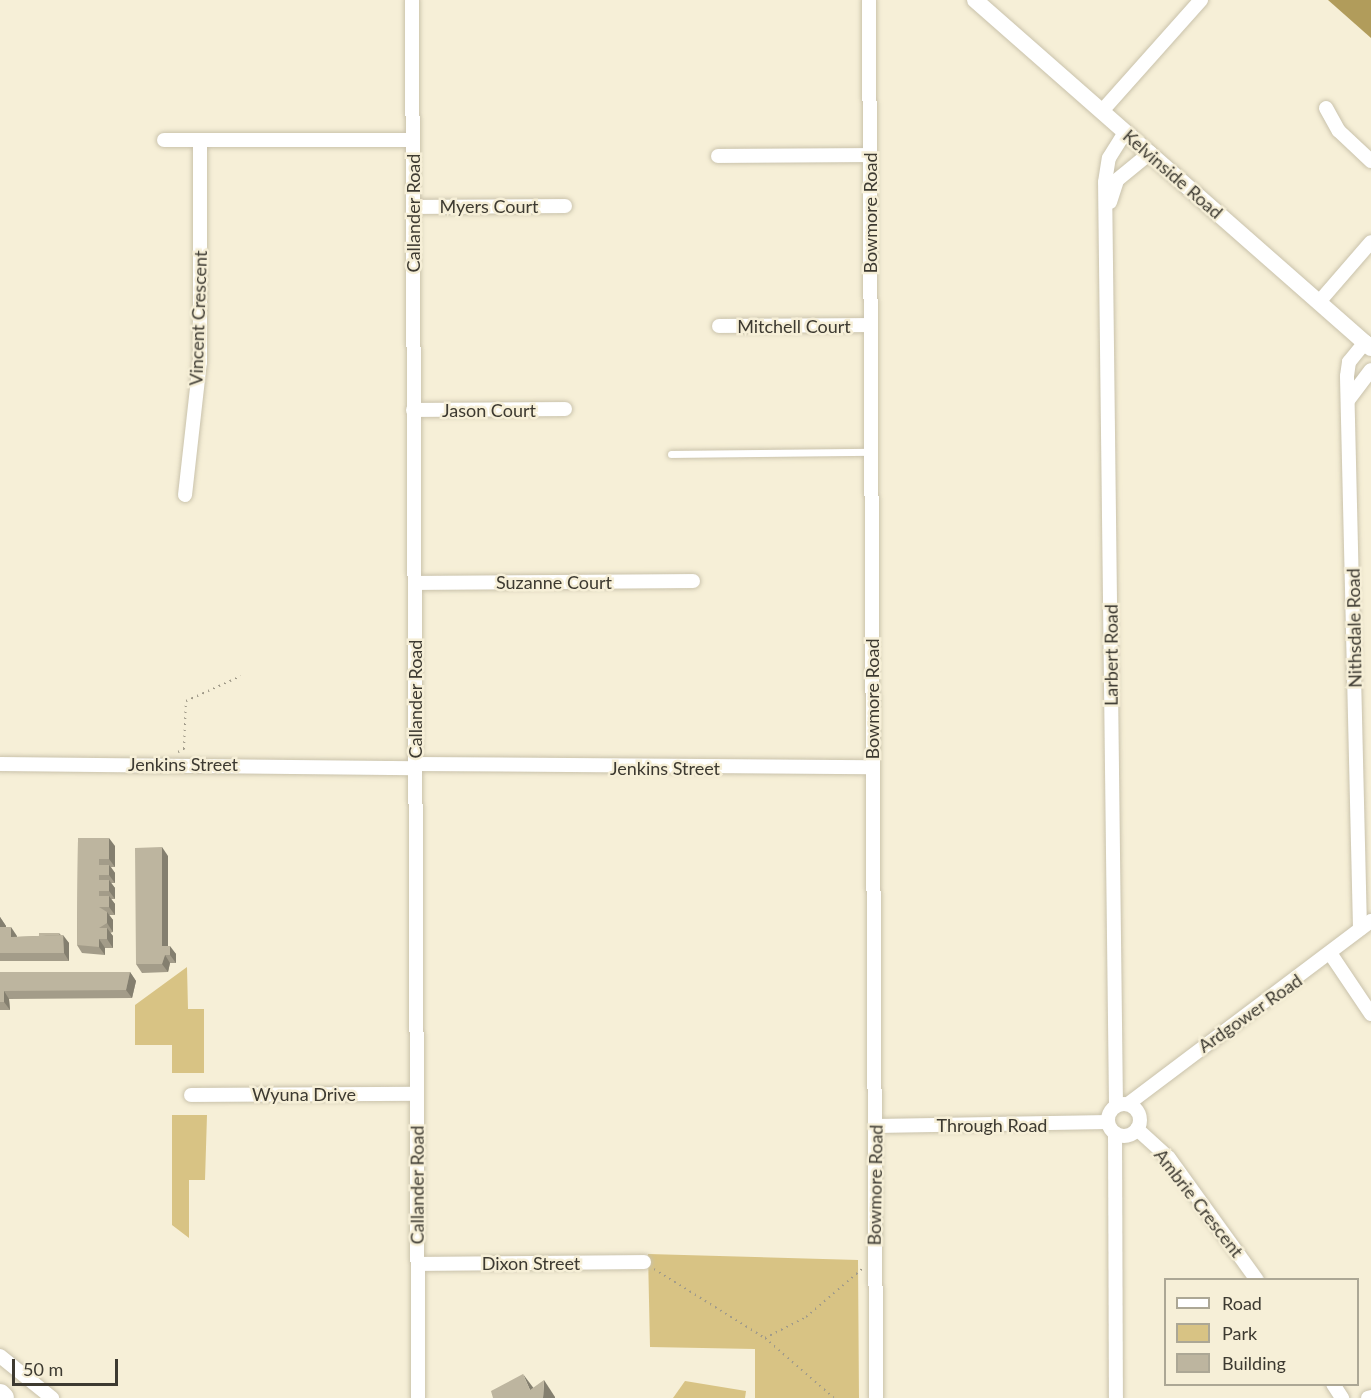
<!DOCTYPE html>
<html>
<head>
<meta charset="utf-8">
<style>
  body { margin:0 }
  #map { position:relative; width:1371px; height:1398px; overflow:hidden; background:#f6efd7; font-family:Lato,sans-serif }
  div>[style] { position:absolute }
  .green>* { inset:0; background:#d8c384 }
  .water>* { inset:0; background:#b19c5b }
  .path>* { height:2px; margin-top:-1px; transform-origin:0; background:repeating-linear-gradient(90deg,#a19b8a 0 1.5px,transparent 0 6px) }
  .roads { filter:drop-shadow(0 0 2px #c9c2ab) drop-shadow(0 0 2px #c9c2ab) }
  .service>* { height:7px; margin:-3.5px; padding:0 3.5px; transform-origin:3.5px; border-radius:3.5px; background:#fff }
  .minor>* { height:14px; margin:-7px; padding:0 7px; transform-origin:7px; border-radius:7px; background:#fff }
  .minor>.ring { margin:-7px; padding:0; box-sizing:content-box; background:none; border:14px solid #fff; border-radius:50% }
  .tertiary>* { height:16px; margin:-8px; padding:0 8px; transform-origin:8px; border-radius:8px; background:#fff }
  .trunk>* { height:22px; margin:-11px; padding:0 11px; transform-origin:11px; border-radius:11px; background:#fff }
  .wall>* { inset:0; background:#a39c89 }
  .shaded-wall>* { inset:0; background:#847f6f }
  .building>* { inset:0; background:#bdb59f }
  span { translate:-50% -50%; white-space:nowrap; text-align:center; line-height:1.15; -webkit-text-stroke:5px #f6efd7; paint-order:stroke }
  .street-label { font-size:18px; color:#3d3a31 }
  .legend { position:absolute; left:1164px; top:1278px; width:195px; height:108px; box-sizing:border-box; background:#f6efd7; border:2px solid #aca795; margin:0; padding:8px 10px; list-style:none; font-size:18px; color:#3d3a31 }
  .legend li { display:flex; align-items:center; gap:12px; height:30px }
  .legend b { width:30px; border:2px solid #aca795 }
  .scale { position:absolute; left:12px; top:1359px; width:106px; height:27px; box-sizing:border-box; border:3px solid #3d3a31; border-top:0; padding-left:8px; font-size:18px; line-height:21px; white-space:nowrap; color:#3d3a31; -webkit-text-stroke:4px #f6efd7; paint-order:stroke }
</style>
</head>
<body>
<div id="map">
  <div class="green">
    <i style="clip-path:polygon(187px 967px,188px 1009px,204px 1009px,204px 1073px,172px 1073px,172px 1045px,135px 1045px,135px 1005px)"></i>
    <i style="clip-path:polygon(172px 1115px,207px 1115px,205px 1180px,189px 1180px,189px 1238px,172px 1225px)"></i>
    <i style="clip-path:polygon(648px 1254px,858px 1260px,859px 1398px,755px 1398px,755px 1349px,650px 1347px)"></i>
    <i style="clip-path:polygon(685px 1381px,746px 1391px,745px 1398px,673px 1398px)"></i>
  </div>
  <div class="water">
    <i style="clip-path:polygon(1328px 0,1371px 0,1371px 38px)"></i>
  </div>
  <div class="path">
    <i style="left:178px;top:752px;width:7px;rotate:-27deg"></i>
    <i style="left:184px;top:749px;width:48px;rotate:-87.6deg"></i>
    <i style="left:186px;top:701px;width:60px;rotate:-24.4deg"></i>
    <i style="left:654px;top:1269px;width:131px;rotate:31.9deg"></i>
    <i style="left:765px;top:1338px;width:91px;rotate:41deg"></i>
    <i style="left:765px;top:1338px;width:46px;rotate:-27.1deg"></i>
    <i style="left:806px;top:1317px;width:74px;rotate:-40.6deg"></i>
  </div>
  <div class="roads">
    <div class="service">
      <i style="left:671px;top:454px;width:200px;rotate:-0.6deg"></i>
    </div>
    <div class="minor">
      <i style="left:412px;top:0;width:1398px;rotate:89.75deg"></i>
      <i style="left:869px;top:0;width:1398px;rotate:89.71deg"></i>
      <i style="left:1326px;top:108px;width:26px;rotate:61deg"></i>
      <i style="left:1339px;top:131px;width:44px;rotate:43.2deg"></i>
      <i style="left:1102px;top:111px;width:149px;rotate:-48.3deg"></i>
      <i style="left:164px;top:140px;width:249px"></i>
      <i style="left:718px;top:156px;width:152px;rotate:-0.4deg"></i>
      <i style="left:1110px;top:202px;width:23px;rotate:-72deg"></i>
      <i style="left:1117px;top:180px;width:43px;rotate:-39.3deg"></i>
      <i style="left:413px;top:207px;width:152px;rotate:-0.4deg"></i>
      <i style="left:1319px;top:302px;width:79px;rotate:-49.1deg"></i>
      <i style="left:719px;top:326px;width:151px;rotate:-0.4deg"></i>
      <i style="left:1349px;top:399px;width:36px;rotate:-53deg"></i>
      <i style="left:413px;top:410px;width:152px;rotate:-0.4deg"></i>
      <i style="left:185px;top:495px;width:134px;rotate:-83.6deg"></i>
      <i style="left:200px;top:362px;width:221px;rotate:-90deg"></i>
      <i style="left:415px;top:583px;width:278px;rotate:-0.4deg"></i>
      <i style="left:0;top:764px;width:415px;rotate:0.6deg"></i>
      <i style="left:415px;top:764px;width:457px;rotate:0.4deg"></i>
      <i style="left:1360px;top:929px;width:553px;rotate:-91.35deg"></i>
      <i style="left:1347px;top:376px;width:14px;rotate:-82deg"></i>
      <i style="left:1349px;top:362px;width:26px;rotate:-51deg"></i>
      <i style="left:1332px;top:956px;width:70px;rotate:56.1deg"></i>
      <i style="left:191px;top:1095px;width:226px;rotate:-0.3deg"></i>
      <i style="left:1128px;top:1104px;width:304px;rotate:-37deg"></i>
      <i class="ring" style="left:1108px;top:1104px;width:18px;height:18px"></i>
      <i style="left:1116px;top:1106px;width:924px;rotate:-90.68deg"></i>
      <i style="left:1105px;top:182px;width:24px;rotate:-81deg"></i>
      <i style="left:1109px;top:158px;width:31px;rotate:-58deg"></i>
      <i style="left:876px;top:1126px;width:232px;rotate:-1deg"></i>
      <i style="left:1137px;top:1129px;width:43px;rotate:42.2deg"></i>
      <i style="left:1169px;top:1158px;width:150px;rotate:54.2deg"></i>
      <i style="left:1115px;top:1133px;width:265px;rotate:89.8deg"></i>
      <i style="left:418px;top:1264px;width:226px;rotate:-0.5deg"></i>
      <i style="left:0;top:1356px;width:67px;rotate:38.9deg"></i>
      <i style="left:1333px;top:1384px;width:17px;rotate:57deg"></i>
      <i style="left:1368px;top:1398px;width:3px;rotate:-18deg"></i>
    </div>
    <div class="tertiary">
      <i style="left:975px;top:0;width:527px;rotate:41.31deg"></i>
    </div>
    <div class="trunk">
      <i style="left:0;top:1395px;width:4px;rotate:45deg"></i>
    </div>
  </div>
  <div class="wall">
    <i style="clip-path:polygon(78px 838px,115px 846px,115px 867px,111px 867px,115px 873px,115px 883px,111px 883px,115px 888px,115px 899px,111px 899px,115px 904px,115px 915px,109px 915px,113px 920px,113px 932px,110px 933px,113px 936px,113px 948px,105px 948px,105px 955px,82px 953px,77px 945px)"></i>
    <i style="clip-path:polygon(168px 856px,168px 946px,176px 954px,176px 963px,170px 963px,168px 972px,142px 973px,136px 964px)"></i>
    <i style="clip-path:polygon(0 917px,6px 926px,6px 927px,17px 937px,39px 936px,59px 933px,69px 943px,69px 961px,0 961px)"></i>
    <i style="clip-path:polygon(0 972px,130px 972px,136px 981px,132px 998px,9px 999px,10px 1010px,0 1010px)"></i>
  </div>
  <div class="shaded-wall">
    <i style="clip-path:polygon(109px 838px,115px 846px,115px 867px,109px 859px)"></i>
    <i style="clip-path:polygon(162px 847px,168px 856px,168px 955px,162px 946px)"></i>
    <i style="clip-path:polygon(109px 865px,115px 873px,115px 883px,109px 875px)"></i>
    <i style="clip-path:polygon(109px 880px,115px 888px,115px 899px,109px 891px)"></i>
    <i style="clip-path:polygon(109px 896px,115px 904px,115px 915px,109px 907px)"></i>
    <i style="clip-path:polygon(107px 912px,113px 920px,113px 932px,107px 923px)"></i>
    <i style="clip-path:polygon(0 917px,6px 926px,6px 936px,0 927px)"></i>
    <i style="clip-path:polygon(11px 927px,17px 936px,17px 945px,11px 937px)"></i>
    <i style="clip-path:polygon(107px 928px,113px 936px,113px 948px,107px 939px)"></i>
    <i style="clip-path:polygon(63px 935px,69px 943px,69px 961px,64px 953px)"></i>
    <i style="clip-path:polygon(99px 939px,105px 948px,105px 955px,99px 947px)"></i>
    <i style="clip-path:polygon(170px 946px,176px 954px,176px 963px,170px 955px)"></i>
    <i style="clip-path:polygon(165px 955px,170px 963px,168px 972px,162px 964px)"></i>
    <i style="clip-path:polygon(130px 972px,136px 981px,132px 998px,126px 990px)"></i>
    <i style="clip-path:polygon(4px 991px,9px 999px,10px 1010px,4px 1002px)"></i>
    <i style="clip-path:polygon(523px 1374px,535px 1390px,530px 1390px)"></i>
    <i style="clip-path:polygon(544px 1380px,555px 1397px,555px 1398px,543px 1398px)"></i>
  </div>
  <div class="building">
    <i style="clip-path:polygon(78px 838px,109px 838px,109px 859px,99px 859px,99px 865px,109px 865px,109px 875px,99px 875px,99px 880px,109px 880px,109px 891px,99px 891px,99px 896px,109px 896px,109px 907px,99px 907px,107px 912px,107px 923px,99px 928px,107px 928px,107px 939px,99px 939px,99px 947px,77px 945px)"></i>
    <i style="clip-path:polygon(162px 847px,162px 946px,170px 946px,170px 955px,165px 955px,162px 964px,136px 964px,135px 848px)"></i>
    <i style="clip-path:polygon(0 917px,0 927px,11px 927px,11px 937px,63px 935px,64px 953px,0 953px)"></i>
    <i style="clip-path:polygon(39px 933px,59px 933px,59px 935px,39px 936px)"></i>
    <i style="clip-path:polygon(0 972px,130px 972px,126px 990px,4px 991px,4px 1002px,0 1002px)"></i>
    <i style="clip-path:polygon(523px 1374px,530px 1390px,544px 1380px,543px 1398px,493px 1398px,491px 1391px)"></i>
  </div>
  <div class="street-label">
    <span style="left:1173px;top:174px;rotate:41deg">Kelvinside Road</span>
    <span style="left:489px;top:206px">Myers Court</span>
    <span style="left:413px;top:213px;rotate:-90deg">Callander Road</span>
    <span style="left:870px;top:213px;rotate:-90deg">Bowmore Road</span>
    <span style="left:198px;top:318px;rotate:-88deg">Vincent Crescent</span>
    <span style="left:794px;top:326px">Mitchell Court</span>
    <span style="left:489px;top:410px">Jason Court</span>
    <span style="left:554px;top:582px">Suzanne Court</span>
    <span style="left:1354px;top:628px;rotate:-91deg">Nithsdale Road</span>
    <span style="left:1111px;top:655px;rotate:-90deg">Larbert Road</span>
    <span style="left:415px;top:699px;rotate:-90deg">Callander Road</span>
    <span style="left:872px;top:699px;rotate:-90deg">Bowmore Road</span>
    <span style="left:183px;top:764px">Jenkins Street</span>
    <span style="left:665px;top:768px">Jenkins Street</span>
    <span style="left:1250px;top:1013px;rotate:-35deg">Ardgower Road</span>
    <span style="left:304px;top:1094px">Wyuna Drive</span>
    <span style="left:992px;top:1125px">Through Road</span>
    <span style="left:417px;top:1185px;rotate:-90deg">Callander Road</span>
    <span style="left:875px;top:1185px;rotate:-89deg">Bowmore Road</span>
    <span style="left:1199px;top:1203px;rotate:52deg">Ambrie Crescent</span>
    <span style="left:531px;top:1263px">Dixon Street</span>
  </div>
  <ul class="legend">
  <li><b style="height:8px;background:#fff"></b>Road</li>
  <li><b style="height:16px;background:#d8c384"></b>Park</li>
  <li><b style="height:16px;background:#bdb59f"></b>Building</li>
  </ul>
  <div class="scale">50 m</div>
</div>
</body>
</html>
